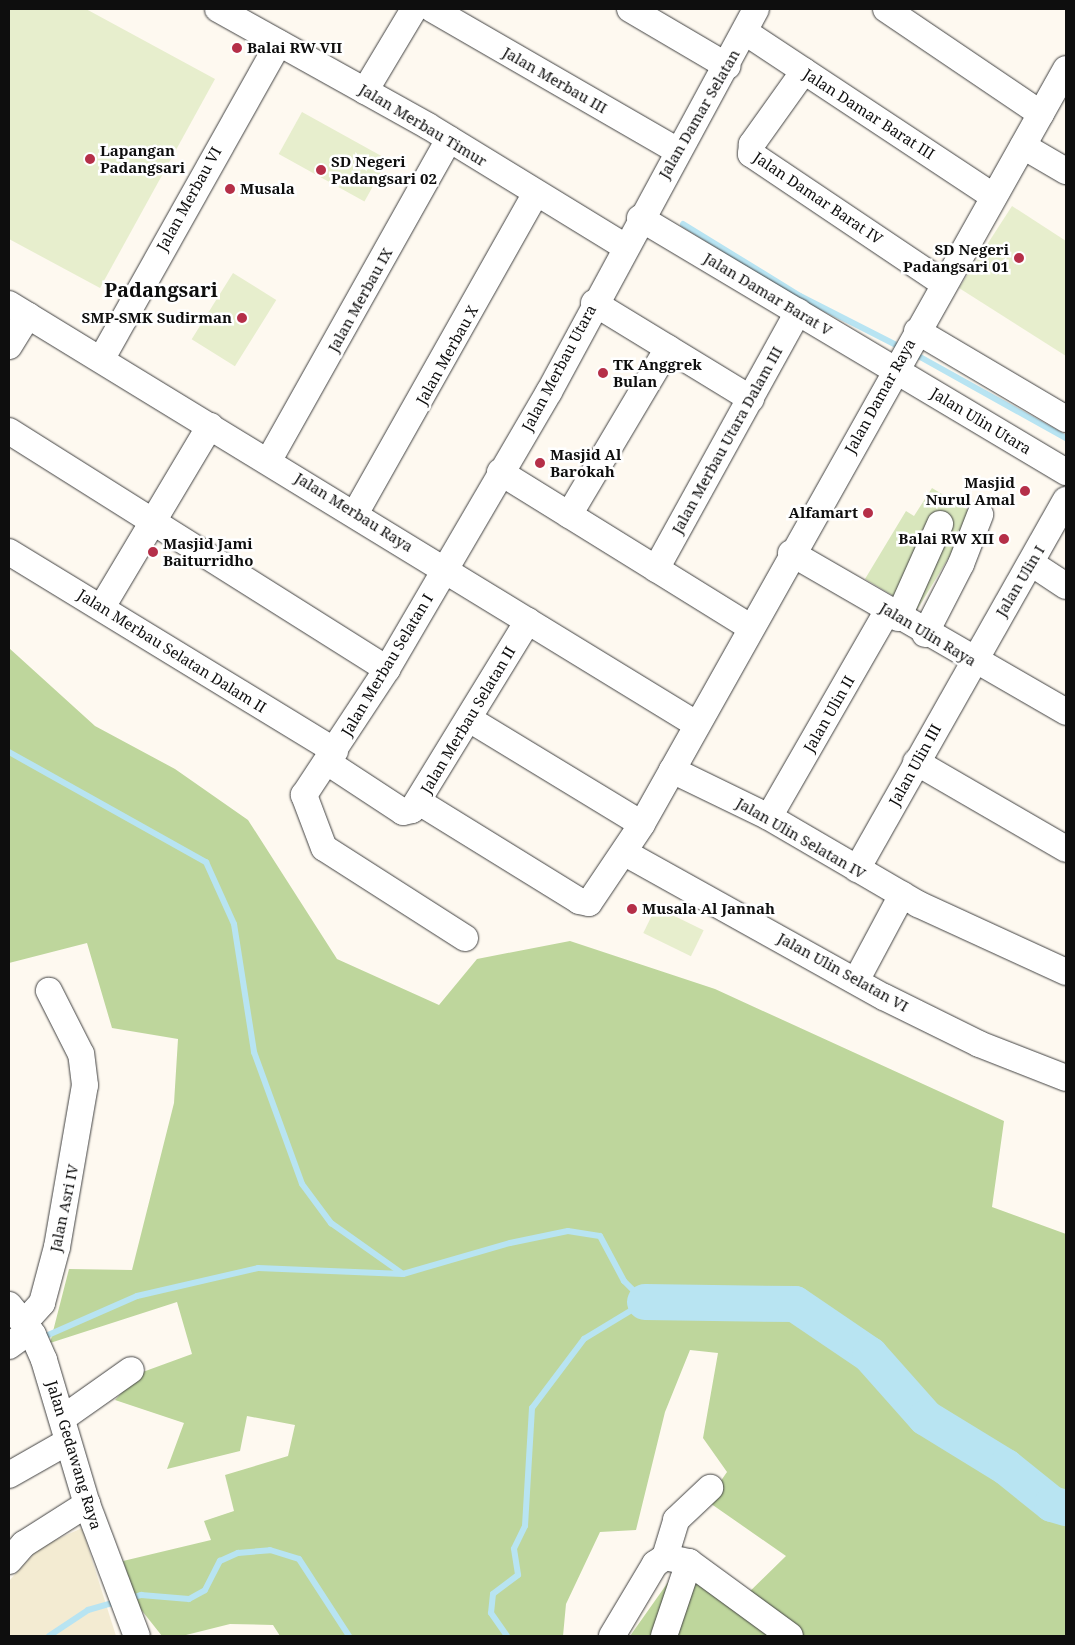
<!DOCTYPE html>
<html>
<head>
<meta charset="utf-8">
<style>
  body { margin:0 }
  #map { position:relative; width:1075px; height:1645px; overflow:hidden; background:#fef9f0; font-family:"Noto Serif",serif }
  div>[style] { position:absolute }
  .farmland>* { inset:0; background:#f3ebd2 }
  .green>* { inset:0; background:#d8e6bc }
  .forest>* { inset:0; background:#bed69c }
  .pitch>* { inset:0; background:#e7eecd; transform-origin:0 0 }
  .stream>* { height:6px; margin:-3px; padding:0 3px; transform-origin:3px; border-radius:3px; background:#b8e4f2 }
  .river>* { height:36px; margin:-18px; padding:0 18px; transform-origin:18px; border-radius:18px; background:#b8e4f2 }
  .roads { filter:drop-shadow(0 0 1px #414141) drop-shadow(0 0 1px #414141) }
  .minor>* { height:26px; margin:-13px; padding:0 13px; transform-origin:13px; border-radius:13px; background:#fff }
  .dots>* { width:14px; height:14px; translate:-50% -50%; box-sizing:border-box; border:2px solid #fff; border-radius:50% }
  span { translate:-50% -50%; white-space:nowrap; text-align:center; line-height:1.15; -webkit-text-stroke:5px #fff; paint-order:stroke }
  .poi-label { font-size:15px; color:#0e0e0e; font-weight:700 }
  .left { translate:0 -50%; text-align:left }
  .right { translate:-100% -50%; text-align:right }
  .street-label { font-size:15px; color:#0e0e0e }
  .district-label { font-size:20px; color:#0e0e0e; font-weight:700 }
  .frame { position:absolute; inset:0; border:10px solid #0e0e0e; pointer-events:none }
</style>
</head>
<body>
<div id="map">
  <div class="farmland">
    <i style="clip-path:polygon(82px 1528px,116px 1636px,9px 1636px,9px 1581px,40px 1547px)"></i>
  </div>
  <div class="green">
    <i style="clip-path:polygon(932px 488px,975px 514px,917px 610px,865px 579px,906px 511px,914px 516px)"></i>
  </div>
  <div class="forest">
    <i style="clip-path:polygon(9px 648px,95px 726px,175px 769px,248px 820px,337px 959px,439px 1005px,477px 959px,570px 941px,715px 989px,1004px 1121px,992px 1207px,1066px 1234px,1066px 1636px,630px 1636px,676px 1571px,739px 1602px,786px 1556px,707px 1501px,727px 1472px,703px 1438px,718px 1353px,690px 1350px,665px 1412px,636px 1530px,600px 1532px,566px 1604px,563px 1636px,280px 1636px,273px 1625px,230px 1624px,182px 1636px,162px 1636px,139px 1607px,123px 1561px,211px 1540px,204px 1521px,234px 1511px,225px 1475px,288px 1456px,295px 1425px,247px 1416px,240px 1451px,167px 1469px,184px 1423px,115px 1400px,140px 1373px,192px 1354px,177px 1302px,50px 1343px,69px 1269px,132px 1270px,174px 1103px,178px 1039px,112px 1028px,87px 943px,9px 963px)"></i>
  </div>
  <div class="pitch">
    <i style="clip-path:polygon(9px 9px,86px 9px,215px 79px,100px 288px,9px 239px)"></i>
    <i style="left:302px;top:112px;width:98px;height:48px;rotate:29deg"></i>
    <i style="clip-path:polygon(1012px 206px,1066px 241px,1066px 356px,959px 288px)"></i>
    <i style="left:233px;top:273px;width:51px;height:78px;rotate:32deg"></i>
    <i style="left:656px;top:907px;width:53px;height:29px;rotate:26deg"></i>
  </div>
  <div class="stream">
    <i style="left:683px;top:224px;width:137px;rotate:31.6deg"></i>
    <i style="left:800px;top:296px;width:114px;rotate:27deg"></i>
    <i style="left:913px;top:353px;width:175px;rotate:29.1deg"></i>
    <i style="left:9px;top:752px;width:226px;rotate:29.2deg"></i>
    <i style="left:206px;top:862px;width:68px;rotate:65.7deg"></i>
    <i style="left:234px;top:924px;width:130px;rotate:81.1deg"></i>
    <i style="left:254px;top:1052px;width:140px;rotate:70deg"></i>
    <i style="left:302px;top:1184px;width:49px;rotate:53.4deg"></i>
    <i style="left:331px;top:1223px;width:88px;rotate:35.3deg"></i>
    <i style="left:39px;top:1339px;width:107px;rotate:-23.7deg"></i>
    <i style="left:137px;top:1296px;width:124px;rotate:-13deg"></i>
    <i style="left:258px;top:1268px;width:145px;rotate:2.4deg"></i>
    <i style="left:403px;top:1274px;width:111px;rotate:-16.2deg"></i>
    <i style="left:510px;top:1243px;width:59px;rotate:-11.7deg"></i>
    <i style="left:568px;top:1231px;width:32px;rotate:9deg"></i>
    <i style="left:600px;top:1236px;width:51px;rotate:61.9deg"></i>
    <i style="left:624px;top:1281px;width:30px;rotate:45deg"></i>
    <i style="left:645px;top:1302px;width:71px;rotate:148.8deg"></i>
    <i style="left:584px;top:1339px;width:86px;rotate:127deg"></i>
    <i style="left:532px;top:1408px;width:118px;rotate:93.4deg"></i>
    <i style="left:525px;top:1526px;width:25px;rotate:116deg"></i>
    <i style="left:514px;top:1549px;width:26px;rotate:81deg"></i>
    <i style="left:518px;top:1575px;width:31px;rotate:143deg"></i>
    <i style="left:493px;top:1594px;width:19px;rotate:96deg"></i>
    <i style="left:491px;top:1613px;width:28px;rotate:55deg"></i>
    <i style="left:128px;top:1599px;width:14px;rotate:-17deg"></i>
    <i style="left:141px;top:1595px;width:48px;rotate:4.8deg"></i>
    <i style="left:189px;top:1599px;width:18px;rotate:-29deg"></i>
    <i style="left:205px;top:1590px;width:33px;rotate:-63deg"></i>
    <i style="left:220px;top:1561px;width:20px;rotate:-24deg"></i>
    <i style="left:238px;top:1553px;width:32px;rotate:-5deg"></i>
    <i style="left:270px;top:1550px;width:30px;rotate:17deg"></i>
    <i style="left:299px;top:1559px;width:92px;rotate:57deg"></i>
    <i style="left:49px;top:1636px;width:47px;rotate:-33.7deg"></i>
    <i style="left:88px;top:1610px;width:32px;rotate:-16deg"></i>
  </div>
  <div class="river">
    <i style="left:645px;top:1302px;width:150px;rotate:0.8deg"></i>
    <i style="left:795px;top:1304px;width:91px;rotate:34.2deg"></i>
    <i style="left:870px;top:1355px;width:84px;rotate:48.4deg"></i>
    <i style="left:926px;top:1418px;width:94px;rotate:31.5deg"></i>
    <i style="left:1006px;top:1467px;width:59px;rotate:38.8deg"></i>
    <i style="left:1052px;top:1504px;width:15px;rotate:16deg"></i>
  </div>
  <div class="roads">
    <div class="minor">
      <i style="left:218px;top:9px;width:240px;rotate:29.1deg"></i>
      <i style="left:428px;top:126px;width:230px;rotate:31.5deg"></i>
      <i style="left:432px;top:9px;width:284px;rotate:30deg"></i>
      <i style="left:630px;top:9px;width:113px;rotate:30.4deg"></i>
      <i style="left:886px;top:9px;width:187px;rotate:34.1deg"></i>
      <i style="left:745px;top:32px;width:297px;rotate:33.5deg"></i>
      <i style="left:804px;top:71px;width:90px;rotate:125.5deg"></i>
      <i style="left:752px;top:144px;width:10px;rotate:96deg"></i>
      <i style="left:751px;top:154px;width:231px;rotate:33.9deg"></i>
      <i style="left:365px;top:91px;width:96px;rotate:-59.1deg"></i>
      <i style="left:1023px;top:146px;width:50px;rotate:30.2deg"></i>
      <i style="left:640px;top:218px;width:496px;rotate:30.8deg"></i>
      <i style="left:594px;top:303px;width:184px;rotate:31.4deg"></i>
      <i style="left:9px;top:304px;width:805px;rotate:31.44deg"></i>
      <i style="left:917px;top:331px;width:173px;rotate:30.6deg"></i>
      <i style="left:9px;top:346px;width:36px;rotate:-58deg"></i>
      <i style="left:102px;top:358px;width:361px;rotate:-60.7deg"></i>
      <i style="left:9px;top:431px;width:447px;rotate:32.2deg"></i>
      <i style="left:269px;top:460px;width:368px;rotate:-60.7deg"></i>
      <i style="left:500px;top:472px;width:294px;rotate:31.8deg"></i>
      <i style="left:355px;top:514px;width:367px;rotate:-60.6deg"></i>
      <i style="left:569px;top:515px;width:194px;rotate:-59.3deg"></i>
      <i style="left:9px;top:552px;width:382px;rotate:31.4deg"></i>
      <i style="left:791px;top:553px;width:318px;rotate:30deg"></i>
      <i style="left:1031px;top:563px;width:42px;rotate:33.3deg"></i>
      <i style="left:656px;top:569px;width:294px;rotate:-61.1deg"></i>
      <i style="left:102px;top:607px;width:211px;rotate:-59.2deg"></i>
      <i style="left:898px;top:618px;width:103px;rotate:-65.9deg"></i>
      <i style="left:925px;top:634px;width:79px;rotate:-62.8deg"></i>
      <i style="left:961px;top:564px;width:53px;rotate:-68.8deg"></i>
      <i style="left:469px;top:719px;width:202px;rotate:31.3deg"></i>
      <i style="left:327px;top:762px;width:91px;rotate:33.3deg"></i>
      <i style="left:403px;top:812px;width:9px;rotate:-13deg"></i>
      <i style="left:412px;top:810px;width:222px;rotate:-58.5deg"></i>
      <i style="left:916px;top:762px;width:173px;rotate:30.1deg"></i>
      <i style="left:672px;top:770px;width:108px;rotate:25.9deg"></i>
      <i style="left:769px;top:817px;width:173px;rotate:30.3deg"></i>
      <i style="left:918px;top:904px;width:163px;rotate:24.7deg"></i>
      <i style="left:419px;top:802px;width:188px;rotate:31.7deg"></i>
      <i style="left:579px;top:901px;width:10px;rotate:11deg"></i>
      <i style="left:589px;top:903px;width:95px;rotate:-56.1deg"></i>
      <i style="left:642px;top:824px;width:866px;rotate:-60.68deg"></i>
      <i style="left:769px;top:817px;width:239px;rotate:-60.1deg"></i>
      <i style="left:625px;top:853px;width:296px;rotate:29.1deg"></i>
      <i style="left:884px;top:997px;width:106px;rotate:26.3deg"></i>
      <i style="left:979px;top:1044px;width:93px;rotate:21.3deg"></i>
      <i style="left:857px;top:869px;width:424px;rotate:-60.5deg"></i>
      <i style="left:465px;top:938px;width:167px;rotate:-147.4deg"></i>
      <i style="left:324px;top:848px;width:57px;rotate:-110.7deg"></i>
      <i style="left:304px;top:795px;width:151px;rotate:-56.6deg"></i>
      <i style="left:387px;top:669px;width:321px;rotate:-59.7deg"></i>
      <i style="left:549px;top:392px;width:435px;rotate:-61.6deg"></i>
      <i style="left:856px;top:981px;width:98px;rotate:-61.9deg"></i>
      <i style="left:9px;top:1305px;width:38px;rotate:51deg"></i>
      <i style="left:33px;top:1335px;width:27px;rotate:66deg"></i>
      <i style="left:44px;top:1360px;width:150px;rotate:73.4deg"></i>
      <i style="left:87px;top:1504px;width:141px;rotate:69.3deg"></i>
      <i style="left:24px;top:1323px;width:27px;rotate:-48deg"></i>
      <i style="left:42px;top:1303px;width:58px;rotate:-75deg"></i>
      <i style="left:57px;top:1247px;width:164px;rotate:-80.2deg"></i>
      <i style="left:85px;top:1085px;width:31px;rotate:-97deg"></i>
      <i style="left:81px;top:1054px;width:71px;rotate:-116.9deg"></i>
      <i style="left:9px;top:1346px;width:26px;rotate:-36deg"></i>
      <i style="left:63px;top:1418px;width:83px;rotate:-35.2deg"></i>
      <i style="left:9px;top:1475px;width:67px;rotate:-29.6deg"></i>
      <i style="left:665px;top:1557px;width:39px;rotate:-73deg"></i>
      <i style="left:676px;top:1520px;width:47px;rotate:-43.3deg"></i>
      <i style="left:9px;top:1561px;width:23px;rotate:-49deg"></i>
      <i style="left:24px;top:1544px;width:75px;rotate:-32.4deg"></i>
      <i style="left:612px;top:1636px;width:84px;rotate:-59.2deg"></i>
      <i style="left:655px;top:1564px;width:12px;rotate:-35deg"></i>
      <i style="left:665px;top:1557px;width:25px;rotate:12deg"></i>
      <i style="left:689px;top:1562px;width:125px;rotate:36.2deg"></i>
      <i style="left:664px;top:1636px;width:78px;rotate:-71.3deg"></i>
    </div>
  </div>
  <div class="dots">
    <i style="left:237px;top:48px;background:#b52f48"></i>
    <i style="left:90px;top:159px;background:#b52f48"></i>
    <i style="left:321px;top:170px;background:#b52f48"></i>
    <i style="left:230px;top:189px;background:#b52f48"></i>
    <i style="left:1019px;top:258px;background:#b52f48"></i>
    <i style="left:242px;top:318px;background:#b52f48"></i>
    <i style="left:603px;top:373px;background:#b52f48"></i>
    <i style="left:540px;top:463px;background:#b52f48"></i>
    <i style="left:1025px;top:491px;background:#b52f48"></i>
    <i style="left:868px;top:513px;background:#b52f48"></i>
    <i style="left:1004px;top:539px;background:#b52f48"></i>
    <i style="left:153px;top:552px;background:#b52f48"></i>
    <i style="left:632px;top:909px;background:#b52f48"></i>
  </div>
  <div class="poi-label">
    <span class="left" style="left:247px;top:48px">Balai RW VII</span>
    <span class="left" style="left:100px;top:159px">Lapangan<br>Padangsari</span>
    <span class="left" style="left:331px;top:170px">SD Negeri<br>Padangsari 02</span>
    <span class="left" style="left:240px;top:189px">Musala</span>
    <span class="right" style="left:1009px;top:258px">SD Negeri<br>Padangsari 01</span>
    <span class="right" style="left:232px;top:318px">SMP-SMK Sudirman</span>
    <span class="left" style="left:613px;top:373px">TK Anggrek<br>Bulan</span>
    <span class="left" style="left:550px;top:463px">Masjid Al<br>Barokah</span>
    <span class="right" style="left:1015px;top:491px">Masjid<br>Nurul Amal</span>
    <span class="right" style="left:858px;top:513px">Alfamart</span>
    <span class="right" style="left:994px;top:539px">Balai RW XII</span>
    <span class="left" style="left:163px;top:552px">Masjid Jami<br>Baiturridho</span>
    <span class="left" style="left:642px;top:909px">Musala Al Jannah</span>
  </div>
  <div class="street-label">
    <span style="left:555px;top:80px;rotate:30deg">Jalan Merbau III</span>
    <span style="left:699px;top:114px;rotate:-60deg">Jalan Damar Selatan</span>
    <span style="left:869px;top:114px;rotate:33deg">Jalan Damar Barat III</span>
    <span style="left:423px;top:125px;rotate:31deg">Jalan Merbau Timur</span>
    <span style="left:818px;top:198px;rotate:34deg">Jalan Damar Barat IV</span>
    <span style="left:189px;top:199px;rotate:-61deg">Jalan Merbau VI</span>
    <span style="left:768px;top:294px;rotate:31deg">Jalan Damar Barat V</span>
    <span style="left:360px;top:300px;rotate:-61deg">Jalan Merbau IX</span>
    <span style="left:447px;top:355px;rotate:-61deg">Jalan Merbau X</span>
    <span style="left:559px;top:368px;rotate:-62deg">Jalan Merbau Utara</span>
    <span style="left:880px;top:396px;rotate:-61deg">Jalan Damar Raya</span>
    <span style="left:981px;top:421px;rotate:31deg">Jalan Ulin Utara</span>
    <span style="left:727px;top:440px;rotate:-61deg">Jalan Merbau Utara Dalam III</span>
    <span style="left:354px;top:512px;rotate:32deg">Jalan Merbau Raya</span>
    <span style="left:1020px;top:581px;rotate:-59deg">Jalan Ulin I</span>
    <span style="left:928px;top:634px;rotate:31deg">Jalan Ulin Raya</span>
    <span style="left:172px;top:651px;rotate:32deg">Jalan Merbau Selatan Dalam II</span>
    <span style="left:387px;top:665px;rotate:-59deg">Jalan Merbau Selatan I</span>
    <span style="left:829px;top:714px;rotate:-60deg">Jalan Ulin II</span>
    <span style="left:468px;top:720px;rotate:-59deg">Jalan Merbau Selatan II</span>
    <span style="left:915px;top:765px;rotate:-61deg">Jalan Ulin III</span>
    <span style="left:801px;top:838px;rotate:30deg">Jalan Ulin Selatan IV</span>
    <span style="left:843px;top:972px;rotate:29deg">Jalan Ulin Selatan VI</span>
    <span style="left:64px;top:1208px;rotate:-78deg">Jalan Asri IV</span>
    <span style="left:74px;top:1455px;rotate:73deg">Jalan Gedawang Raya</span>
  </div>
  <div class="district-label">
    <span style="left:161px;top:289px">Padangsari</span>
  </div>
  <div class="frame"></div>
</div>
</body>
</html>
